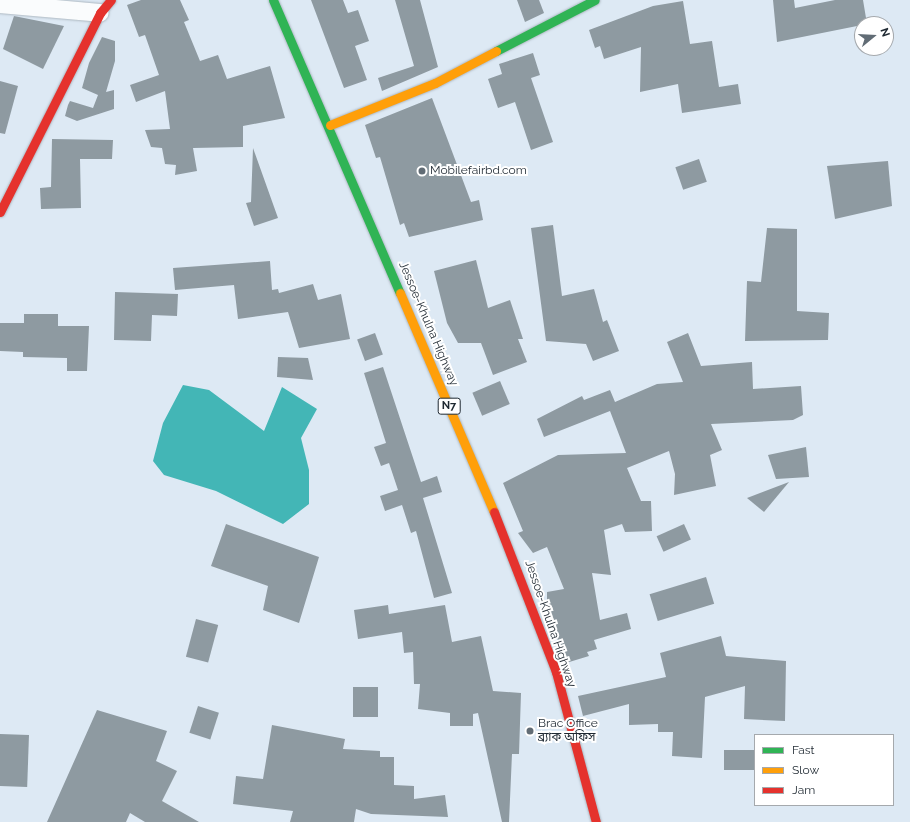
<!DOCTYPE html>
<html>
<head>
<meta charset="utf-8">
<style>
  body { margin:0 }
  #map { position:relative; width:910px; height:822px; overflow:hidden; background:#dde9f4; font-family:Raleway,"Noto Sans Bengali",sans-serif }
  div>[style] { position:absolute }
  .water>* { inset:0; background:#43b6b6 }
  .building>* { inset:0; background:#8e9aa1; transform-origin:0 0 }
  .roads { filter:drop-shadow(0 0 1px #adb8c1) drop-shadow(0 0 1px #adb8c1) }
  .street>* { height:18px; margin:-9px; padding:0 9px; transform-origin:9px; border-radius:9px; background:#fafcfd }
  .fast>* { height:9px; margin:-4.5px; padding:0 4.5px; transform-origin:4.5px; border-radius:4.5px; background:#30b455 }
  .slow>* { height:9px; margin:-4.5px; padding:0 4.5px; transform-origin:4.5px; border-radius:4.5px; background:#ff9f0a }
  .jam>* { height:9px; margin:-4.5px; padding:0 4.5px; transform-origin:4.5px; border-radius:4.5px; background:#e5322d }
  .dots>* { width:11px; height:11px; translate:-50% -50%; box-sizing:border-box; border:2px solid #fff; border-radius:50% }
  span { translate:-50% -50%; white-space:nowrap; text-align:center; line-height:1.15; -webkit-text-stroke:4px #fff; paint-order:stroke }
  .shield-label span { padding:1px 3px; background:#fff; border:1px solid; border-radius:3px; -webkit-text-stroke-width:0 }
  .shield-label { font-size:11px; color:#1e2831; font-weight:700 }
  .poi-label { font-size:12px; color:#1e2831 }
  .left { translate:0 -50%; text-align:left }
  .street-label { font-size:12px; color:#1e2831 }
  .legend { position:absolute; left:754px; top:734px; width:140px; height:72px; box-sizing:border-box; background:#fff; border:1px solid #a5a9ad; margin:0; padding:5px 7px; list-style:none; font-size:12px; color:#1e2831 }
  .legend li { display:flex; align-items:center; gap:8px; height:20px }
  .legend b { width:20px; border:1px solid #a5a9ad }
  .north { position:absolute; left:854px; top:16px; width:40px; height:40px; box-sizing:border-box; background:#fff; border:1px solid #a5a9ad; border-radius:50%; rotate:72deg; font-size:11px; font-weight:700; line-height:16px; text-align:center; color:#1e2831 }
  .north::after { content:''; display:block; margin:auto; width:14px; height:18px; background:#616c75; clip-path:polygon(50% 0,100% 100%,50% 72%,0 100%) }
</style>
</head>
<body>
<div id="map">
  <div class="water">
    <i style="clip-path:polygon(183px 385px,209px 390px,264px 431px,282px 387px,317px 409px,301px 438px,309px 470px,309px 504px,283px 524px,216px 491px,164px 475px,153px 461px,163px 423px)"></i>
  </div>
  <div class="building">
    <i style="clip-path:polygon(141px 0,180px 0,189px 20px,184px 22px,200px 61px,218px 55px,227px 79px,270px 66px,285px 118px,243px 126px,243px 147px,193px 148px,197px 171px,175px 175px,176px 165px,165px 164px,162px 148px,151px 147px,145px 130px,170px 129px,165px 91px,136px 102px,130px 85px,159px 75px,145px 35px,139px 37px,127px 5px)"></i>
    <i style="clip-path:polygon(311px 0,343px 0,348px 13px,358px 10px,369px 41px,355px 46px,367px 80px,344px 88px)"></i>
    <i style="clip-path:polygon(395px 0,420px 0,438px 67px,382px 91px,378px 78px,414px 66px)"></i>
    <i style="clip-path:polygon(517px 0,539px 0,544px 13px,525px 22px)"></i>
    <i style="clip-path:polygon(773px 0,794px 0,795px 8px,835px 0,863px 0,867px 24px,777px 42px)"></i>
    <i style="clip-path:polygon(683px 1px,690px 44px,712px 41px,719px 87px,738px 84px,741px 104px,682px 113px,678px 84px,640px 92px,641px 47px,604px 59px,600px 46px,595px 48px,589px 30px,653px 6px)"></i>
    <i style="clip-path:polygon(14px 16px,64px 26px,43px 69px,3px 49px)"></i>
    <i style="clip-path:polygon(102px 37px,115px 41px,115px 61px,106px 92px,114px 90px,114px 109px,77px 121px,65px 116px,68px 105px,70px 101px,93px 108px,98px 95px,82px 88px,89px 63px)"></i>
    <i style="clip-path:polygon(533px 53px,540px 75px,531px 78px,553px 142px,531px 150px,515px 102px,498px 108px,488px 79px,502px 74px,499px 64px)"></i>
    <i style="clip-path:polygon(0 81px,18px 86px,5px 134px,0 133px)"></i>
    <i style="clip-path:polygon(432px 98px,471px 202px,479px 200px,483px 220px,409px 237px,404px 223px,400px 225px,380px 157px,376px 158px,365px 125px)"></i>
    <i style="clip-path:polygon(52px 139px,113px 140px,112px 159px,80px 159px,81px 208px,41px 209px,40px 188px,51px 187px)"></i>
    <i style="clip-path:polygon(253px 148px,278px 218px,254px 226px,246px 203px,251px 202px)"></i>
    <i style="left:699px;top:159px;width:24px;height:25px;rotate:71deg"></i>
    <i style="clip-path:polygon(888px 161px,892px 206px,835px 219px,827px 166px)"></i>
    <i style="clip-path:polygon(553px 225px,562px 296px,594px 289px,603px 322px,607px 320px,619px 351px,593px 361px,586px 344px,546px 341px,531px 228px)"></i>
    <i style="clip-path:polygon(767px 228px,797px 229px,797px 311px,829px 313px,828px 340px,745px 341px,747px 281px,761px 282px)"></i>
    <i style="clip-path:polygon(476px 260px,488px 308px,510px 300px,523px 339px,518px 339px,527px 362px,493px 375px,481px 343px,458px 343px,447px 323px,434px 271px)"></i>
    <i style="clip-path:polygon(270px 261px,272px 290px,278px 289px,279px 293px,313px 284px,318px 300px,341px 294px,350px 339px,299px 348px,288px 312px,238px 319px,234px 285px,175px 290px,173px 268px)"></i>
    <i style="clip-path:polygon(115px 292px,178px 294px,177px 316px,152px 315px,151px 341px,114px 340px)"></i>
    <i style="clip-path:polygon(24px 314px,58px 314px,58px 326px,89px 326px,87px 371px,67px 371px,67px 358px,23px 357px,23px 352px,0 351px,0 323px,24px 323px)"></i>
    <i style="left:375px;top:333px;width:23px;height:19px;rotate:70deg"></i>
    <i style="clip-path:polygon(688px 333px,701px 366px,752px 362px,753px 389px,801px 386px,803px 415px,793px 420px,711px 424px,722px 450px,710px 455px,716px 486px,674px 495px,675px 474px,669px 451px,627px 468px,641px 501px,651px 501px,652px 531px,625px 532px,622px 524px,604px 530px,611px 575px,592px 573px,600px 620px,627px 613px,631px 629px,594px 640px,597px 649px,587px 652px,589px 656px,566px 663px,547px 610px,547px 592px,564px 589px,547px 547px,533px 553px,518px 533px,523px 531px,503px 483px,558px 455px,626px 453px,610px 411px,544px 437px,537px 419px,582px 396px,584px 400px,610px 390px,615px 402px,657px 384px,683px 382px,667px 342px)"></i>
    <i style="clip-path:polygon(278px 357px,308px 358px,313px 380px,277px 377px)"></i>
    <i style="clip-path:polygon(383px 367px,421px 482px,437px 476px,442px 492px,423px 498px,452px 593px,434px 598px,416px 531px,411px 533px,402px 505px,385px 511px,380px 496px,398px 490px,389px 463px,381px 466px,374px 447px,386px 443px,364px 373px)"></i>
    <i style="left:500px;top:381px;width:25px;height:30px;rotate:67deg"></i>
    <i style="clip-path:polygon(806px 447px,809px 477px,776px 479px,768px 455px)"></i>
    <i style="clip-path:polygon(789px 482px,764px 512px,747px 498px)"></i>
    <i style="clip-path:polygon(226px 524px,319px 557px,299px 623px,263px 610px,268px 586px,211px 566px)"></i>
    <i style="left:684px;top:524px;width:17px;height:30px;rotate:66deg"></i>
    <i style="left:706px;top:577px;width:28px;height:59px;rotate:73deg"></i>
    <i style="clip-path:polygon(388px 605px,389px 614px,445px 605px,452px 642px,481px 636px,493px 691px,521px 693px,519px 754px,512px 754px,509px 822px,502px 822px,478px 713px,473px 714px,473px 726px,450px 726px,450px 713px,418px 709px,420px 684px,414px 684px,413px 652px,404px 653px,402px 632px,358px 639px,354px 610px)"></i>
    <i style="left:196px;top:619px;width:23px;height:39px;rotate:15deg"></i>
    <i style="clip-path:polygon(721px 636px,726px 656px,786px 661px,785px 721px,744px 719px,745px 686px,705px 697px,702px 758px,672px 756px,673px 732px,658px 732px,658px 724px,629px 725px,629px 704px,583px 716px,578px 696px,666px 677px,660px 653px)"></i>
    <i style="left:353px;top:687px;width:25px;height:30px"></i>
    <i style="left:198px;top:706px;width:22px;height:28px;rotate:18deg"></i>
    <i style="clip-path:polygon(97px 710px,167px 731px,156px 761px,177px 771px,162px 801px,199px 822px,145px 822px,130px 813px,126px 822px,47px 822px)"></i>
    <i style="clip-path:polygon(272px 725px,345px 739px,343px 749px,380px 751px,380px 757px,394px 757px,394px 785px,414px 786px,414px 799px,445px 795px,448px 817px,371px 814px,356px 809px,354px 822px,290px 822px,293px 811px,233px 804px,236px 776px,263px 779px)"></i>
    <i style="left:0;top:734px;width:29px;height:52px;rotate:2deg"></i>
    <i style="left:755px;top:750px;width:20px;height:31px;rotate:90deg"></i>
  </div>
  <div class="roads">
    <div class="street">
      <i style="left:0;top:4px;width:100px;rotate:5.1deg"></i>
    </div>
    <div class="fast">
      <i style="left:273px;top:0;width:319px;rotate:66.6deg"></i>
      <i style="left:496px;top:51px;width:111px;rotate:-27.3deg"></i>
    </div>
    <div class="slow">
      <i style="left:330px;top:125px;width:113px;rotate:-21.8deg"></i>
      <i style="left:435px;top:83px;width:69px;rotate:-27.7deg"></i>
      <i style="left:400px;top:293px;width:238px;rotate:66.8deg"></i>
    </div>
    <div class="jam">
      <i style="left:0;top:212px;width:223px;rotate:-63.3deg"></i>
      <i style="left:100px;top:13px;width:17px;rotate:-50deg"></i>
      <i style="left:494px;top:512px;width:172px;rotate:68.8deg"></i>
      <i style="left:556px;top:672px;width:155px;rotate:75.1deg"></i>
    </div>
  </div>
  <div class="dots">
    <i style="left:422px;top:171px;background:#616c75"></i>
    <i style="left:530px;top:731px;background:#616c75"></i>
  </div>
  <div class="shield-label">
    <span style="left:449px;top:406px">N7</span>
  </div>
  <div class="poi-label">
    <span class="left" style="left:430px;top:171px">Mobilefairbd.com</span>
    <span class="left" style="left:538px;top:731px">Brac Office<br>ব্র্যাক অফিস</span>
  </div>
  <div class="street-label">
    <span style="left:428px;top:324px;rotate:67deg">Jessoe-Khulna Highway</span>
    <span style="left:550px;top:624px;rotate:71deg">Jessoe-Khulna Highway</span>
  </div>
  <ul class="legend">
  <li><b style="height:5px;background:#30b455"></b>Fast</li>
  <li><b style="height:5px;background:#ff9f0a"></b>Slow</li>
  <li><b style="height:5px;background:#e5322d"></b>Jam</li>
  </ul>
  <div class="north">N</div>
</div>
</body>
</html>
